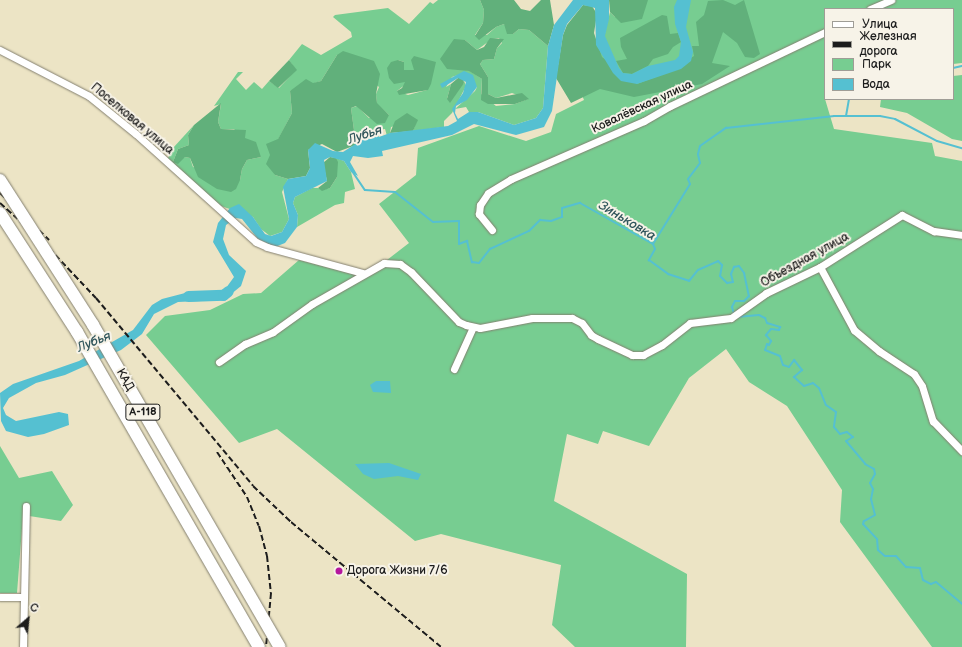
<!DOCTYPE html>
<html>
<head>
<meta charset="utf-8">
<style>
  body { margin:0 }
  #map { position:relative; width:962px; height:647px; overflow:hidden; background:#ece4c5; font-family:"Balsamiq Sans",sans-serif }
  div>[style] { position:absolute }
  .green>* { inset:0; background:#77cd91 }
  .forest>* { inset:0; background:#61b07b }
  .water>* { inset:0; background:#55c0d1 }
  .stream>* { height:2px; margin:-1px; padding:0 1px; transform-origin:1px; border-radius:1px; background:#55c0d1 }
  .river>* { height:11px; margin:-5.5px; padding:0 5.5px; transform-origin:5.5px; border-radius:5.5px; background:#55c0d1 }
  .roads { filter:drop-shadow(0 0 1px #848070) drop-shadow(0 0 1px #848070) }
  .minor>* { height:7px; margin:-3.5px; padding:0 3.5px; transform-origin:3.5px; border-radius:3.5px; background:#fff }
  .motorway>* { height:12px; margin:-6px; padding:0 6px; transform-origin:6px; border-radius:6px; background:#fff }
  .rail>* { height:2px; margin-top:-1px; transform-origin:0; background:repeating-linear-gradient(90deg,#1c1c1c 0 6px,transparent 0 9px) }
  .bridges { filter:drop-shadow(0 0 1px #848070) drop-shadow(0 0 1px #848070) }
  .motorway-bridge>* { height:12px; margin:-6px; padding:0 6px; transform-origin:6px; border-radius:6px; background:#fff }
  .dots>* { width:11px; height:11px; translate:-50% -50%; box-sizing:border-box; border:2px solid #f7f3e8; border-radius:50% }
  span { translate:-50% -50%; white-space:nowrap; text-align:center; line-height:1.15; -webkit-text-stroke:4px #f7f3e8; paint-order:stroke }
  .shield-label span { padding:1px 3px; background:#f7f3e8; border:1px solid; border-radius:3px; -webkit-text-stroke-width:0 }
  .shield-label { font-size:11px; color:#1c1c1c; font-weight:700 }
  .street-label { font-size:12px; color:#1c1c1c }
  .poi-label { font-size:12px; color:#1c1c1c }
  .left { translate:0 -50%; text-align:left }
  .water-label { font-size:13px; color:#30555b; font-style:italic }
  .legend { position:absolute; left:824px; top:8px; width:130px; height:92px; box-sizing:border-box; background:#f7f3e8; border:1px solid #9f9d96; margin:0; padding:5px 7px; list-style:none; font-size:12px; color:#1c1c1c }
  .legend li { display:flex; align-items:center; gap:8px; height:20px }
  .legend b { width:20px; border:1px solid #9f9d96 }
  .north { position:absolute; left:8px; top:599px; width:40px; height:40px; -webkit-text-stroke:3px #f7f3e8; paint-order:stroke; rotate:28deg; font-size:11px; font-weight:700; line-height:16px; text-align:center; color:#1c1c1c }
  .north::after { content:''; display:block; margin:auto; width:14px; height:18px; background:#1c1c1c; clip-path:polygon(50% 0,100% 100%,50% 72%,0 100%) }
</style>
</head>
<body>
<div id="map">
  <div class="green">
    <i style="clip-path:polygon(evenodd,438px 0,480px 0,484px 10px,483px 23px,475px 35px,487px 35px,496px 27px,504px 24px,513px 34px,519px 29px,529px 30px,548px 46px,543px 108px,536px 118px,514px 125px,478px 112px,469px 112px,466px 107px,455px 109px,475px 91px,477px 87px,458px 75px,452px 77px,446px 87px,451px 84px,447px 99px,464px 83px,463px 78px,466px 86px,452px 113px,444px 121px,444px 127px,413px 131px,417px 120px,391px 127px,390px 133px,387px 136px,385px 129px,377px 130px,378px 135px,368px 137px,356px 145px,351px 108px,357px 106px,369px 118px,389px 115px,377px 104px,376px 94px,379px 87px,337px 55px,321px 81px,290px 91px,292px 113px,270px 155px,275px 175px,288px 179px,282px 192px,289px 219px,282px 232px,270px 236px,261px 229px,253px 217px,221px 206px,167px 160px,173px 148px,194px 125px,188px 135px,189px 145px,178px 149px,173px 162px,185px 157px,190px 158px,193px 167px,240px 180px,242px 169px,247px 160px,261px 157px,234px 129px,221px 129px,218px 122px,221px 104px,214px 106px,238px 72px,243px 72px,236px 79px,246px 90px,254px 82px,262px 89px,269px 81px,279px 88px,296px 70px,289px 60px,302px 44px,321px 55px,352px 37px,351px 32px,333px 17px,335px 15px,388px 8px,409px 24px,430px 2px,433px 4px,438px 0,499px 38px,502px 43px,497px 48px,494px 59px,483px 60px,480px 64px,488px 77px,488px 94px,496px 98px,512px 93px,528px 99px,515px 104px,496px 106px,481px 94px,482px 79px,470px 71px,462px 69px,465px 40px,477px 50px,492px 39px,499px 38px,438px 0,398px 60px,404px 62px,404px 70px,414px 70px,431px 75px,427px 90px,408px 95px,397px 91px,406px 84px,398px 60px)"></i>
    <i style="clip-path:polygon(612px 0,962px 0,962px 63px,953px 64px,953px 9px,825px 9px,825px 99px,834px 129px,932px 143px,935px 156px,962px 161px,962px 647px,932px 647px,840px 522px,842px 490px,787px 406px,749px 382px,726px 349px,689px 378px,649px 446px,603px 431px,598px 444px,567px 434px,554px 501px,687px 574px,686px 647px,575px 647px,552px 625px,561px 565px,441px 534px,415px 541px,277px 429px,239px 443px,146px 335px,165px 316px,210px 310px,243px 294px,261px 293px,299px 260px,365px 277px,409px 243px,379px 204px,416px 175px,418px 148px,479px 126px,526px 141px,551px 132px,556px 114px,584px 100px,568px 62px,605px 33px,610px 12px,615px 17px)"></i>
    <i style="clip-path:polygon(962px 75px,962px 141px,952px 139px,907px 113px,880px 107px,881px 99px,953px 99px,953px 76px)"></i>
    <i style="clip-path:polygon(336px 158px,344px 161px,351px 172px,355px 189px,345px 192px,344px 203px,335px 205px,297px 227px,298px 215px,293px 203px,295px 197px,312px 188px,318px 188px,322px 190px,330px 188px,337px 177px)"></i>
    <i style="clip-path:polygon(0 446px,19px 478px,52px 471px,73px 505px,61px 521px,23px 515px,17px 593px,0 593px)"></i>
  </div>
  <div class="forest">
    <i style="clip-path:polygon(480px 0,514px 0,521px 9px,530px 11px,541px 0,550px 0,554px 25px,548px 46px,529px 30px,519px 29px,513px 34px,507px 34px,504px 24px,496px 27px,479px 40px,475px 36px,483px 23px,484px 10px)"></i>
    <i style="clip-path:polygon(609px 0,648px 0,642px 19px,621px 23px,610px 12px)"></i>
    <i style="clip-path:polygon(723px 0,735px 5px,744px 0,760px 54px,754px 58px,745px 57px,737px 43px,723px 32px,712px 63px,730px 66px,702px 84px,634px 97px,600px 89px,571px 103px,556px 78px,563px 35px,567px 25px,583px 5px,592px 6px,597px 14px,594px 33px,602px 57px,637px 84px,666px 73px,694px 56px,692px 46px,699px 46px,696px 22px,704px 15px,708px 1px)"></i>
    <i style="clip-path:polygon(662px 15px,667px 16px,670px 34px,678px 33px,681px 42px,673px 47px,668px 54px,653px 59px,648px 66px,632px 74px,623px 73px,616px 61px,627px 59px,621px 47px,620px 38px)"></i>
    <i style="clip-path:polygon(490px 38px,504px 39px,497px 48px,494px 59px,483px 60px,480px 64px,488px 77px,488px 94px,496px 98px,522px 93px,529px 99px,515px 104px,488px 104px,481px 100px,482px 79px,469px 71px,447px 69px,440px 59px,454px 39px,465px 40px,477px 50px,484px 47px)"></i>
    <i style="clip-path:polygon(343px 51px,374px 61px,380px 74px,376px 94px,377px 103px,389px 115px,385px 123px,377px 124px,356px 106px,351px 108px,356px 145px,337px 152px,322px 144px,308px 150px,310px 168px,306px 176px,288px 179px,275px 175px,266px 164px,270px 155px,266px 144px,278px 139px,292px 113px,290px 91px,306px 79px,313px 83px,321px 81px,337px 55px)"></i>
    <i style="clip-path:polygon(414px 56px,436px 62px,431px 84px,428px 90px,399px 95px,397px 91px,402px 88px,405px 82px,394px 84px,389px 78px,387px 68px,391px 62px,398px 60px,404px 62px,404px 70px,414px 70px,411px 60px)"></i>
    <i style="clip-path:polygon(289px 60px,297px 70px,278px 88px,269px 81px)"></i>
    <i style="clip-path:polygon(458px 78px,463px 78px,464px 83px,450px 103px,447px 99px,451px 84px)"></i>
    <i style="clip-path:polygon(221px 103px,218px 122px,221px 129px,246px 130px,245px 138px,256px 142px,261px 157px,247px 160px,242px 169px,240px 180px,236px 189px,231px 192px,217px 189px,198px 177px,190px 158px,185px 157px,178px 164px,173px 162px,178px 149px,189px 145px,188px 135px,194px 125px)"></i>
    <i style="clip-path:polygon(407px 113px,418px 120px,413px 131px,390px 133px,395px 121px)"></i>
    <i style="clip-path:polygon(330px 157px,336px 158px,338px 162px,337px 177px,330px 188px,322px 191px,318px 188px,327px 181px,323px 163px)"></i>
  </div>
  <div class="water">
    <i style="clip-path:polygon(573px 0,609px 0,609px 19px,605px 36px,619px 68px,623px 73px,632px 74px,648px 66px,675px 60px,679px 56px,681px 42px,675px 24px,674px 7px,677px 0,691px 0,686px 27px,693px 52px,691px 61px,681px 69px,637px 84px,621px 81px,613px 73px,596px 45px,595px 8px,583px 5px,567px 24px,563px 35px,552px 111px,544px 127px,516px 135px,474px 124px,452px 135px,382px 151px,383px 156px,368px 158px,353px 156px,350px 162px,358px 176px,351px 172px,344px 161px,330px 157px,324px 160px,327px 181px,295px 197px,293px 203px,298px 215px,297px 227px,285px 243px,275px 247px,258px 239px,242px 219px,236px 218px,226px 225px,223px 239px,229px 255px,246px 271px,241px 286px,224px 300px,178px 302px,154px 314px,142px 334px,121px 350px,65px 375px,36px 383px,9px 398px,3px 408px,6px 415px,16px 421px,59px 412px,68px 414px,69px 425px,44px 434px,28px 437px,6px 431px,1px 421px,0 393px,13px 384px,79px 361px,133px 330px,152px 305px,162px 299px,189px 292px,212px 295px,226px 288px,234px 277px,213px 242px,218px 223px,230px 208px,239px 204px,253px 217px,265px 234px,271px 236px,282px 232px,289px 219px,283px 187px,288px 179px,306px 176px,310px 168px,308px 150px,315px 143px,333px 151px,343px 152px,368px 136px,378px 135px,379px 137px,390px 133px,448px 126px,457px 121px,452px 109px,463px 93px,466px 82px,458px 78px,442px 88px,440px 84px,464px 71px,473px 75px,477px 87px,467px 100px,456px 106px,455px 113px,458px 119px,469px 112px,478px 112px,514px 125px,536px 118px,543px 108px,548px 46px,554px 25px)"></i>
    <i style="clip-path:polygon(376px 381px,390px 381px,391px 393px,373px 392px,370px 385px)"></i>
    <i style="clip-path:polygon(389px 463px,421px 474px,418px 480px,398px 476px,374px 479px,363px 474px,355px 464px)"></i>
  </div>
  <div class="stream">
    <i style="left:953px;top:68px;width:9px;rotate:-13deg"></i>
    <i style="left:846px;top:116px;width:17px;rotate:-80deg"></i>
    <i style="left:352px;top:171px;width:23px;rotate:56deg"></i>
    <i style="left:365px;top:190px;width:30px;rotate:4deg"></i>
    <i style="left:395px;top:192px;width:48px;rotate:38.3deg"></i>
    <i style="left:433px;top:222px;width:26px;rotate:-2deg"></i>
    <i style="left:459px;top:221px;width:23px;rotate:90deg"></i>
    <i style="left:459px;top:244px;width:9px;rotate:-21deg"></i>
    <i style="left:467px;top:241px;width:22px;rotate:77deg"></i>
    <i style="left:472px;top:262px;width:7px;rotate:8deg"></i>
    <i style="left:479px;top:263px;width:18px;rotate:-52deg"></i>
    <i style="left:490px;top:249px;width:43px;rotate:-24.8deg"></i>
    <i style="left:529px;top:231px;width:16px;rotate:-45deg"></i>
    <i style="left:540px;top:220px;width:11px;rotate:5deg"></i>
    <i style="left:551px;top:221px;width:12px;rotate:-20deg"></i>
    <i style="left:562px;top:217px;width:9px;rotate:-90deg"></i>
    <i style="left:562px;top:208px;width:19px;rotate:-16deg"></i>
    <i style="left:580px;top:203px;width:84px;rotate:29.3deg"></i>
    <i style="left:653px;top:244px;width:5px;rotate:68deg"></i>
    <i style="left:655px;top:249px;width:13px;rotate:119deg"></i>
    <i style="left:649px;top:260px;width:24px;rotate:36deg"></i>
    <i style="left:668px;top:274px;width:22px;rotate:18deg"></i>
    <i style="left:689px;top:281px;width:14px;rotate:-51deg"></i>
    <i style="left:698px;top:270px;width:22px;rotate:-24deg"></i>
    <i style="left:718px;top:261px;width:6px;rotate:45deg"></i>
    <i style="left:722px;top:265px;width:11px;rotate:100deg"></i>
    <i style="left:720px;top:276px;width:10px;rotate:45deg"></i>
    <i style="left:727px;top:283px;width:6px;rotate:-9deg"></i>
    <i style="left:733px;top:282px;width:8px;rotate:-104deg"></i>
    <i style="left:731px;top:274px;width:8px;rotate:-67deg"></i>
    <i style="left:734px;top:267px;width:5px;rotate:-11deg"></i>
    <i style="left:739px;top:266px;width:9px;rotate:54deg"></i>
    <i style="left:744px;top:273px;width:24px;rotate:78deg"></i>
    <i style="left:749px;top:296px;width:7px;rotate:135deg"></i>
    <i style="left:744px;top:301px;width:9px;rotate:180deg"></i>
    <i style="left:735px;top:301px;width:7px;rotate:117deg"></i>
    <i style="left:732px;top:307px;width:7px;rotate:74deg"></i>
    <i style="left:653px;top:244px;width:70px;rotate:-58.3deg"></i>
    <i style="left:690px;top:184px;width:5px;rotate:-112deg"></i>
    <i style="left:688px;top:179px;width:20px;rotate:-53deg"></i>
    <i style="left:700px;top:163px;width:9px;rotate:-103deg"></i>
    <i style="left:698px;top:154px;width:8px;rotate:-76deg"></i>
    <i style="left:700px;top:146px;width:32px;rotate:-35deg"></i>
    <i style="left:726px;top:128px;width:109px;rotate:-6.3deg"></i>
    <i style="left:834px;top:116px;width:46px"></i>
    <i style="left:880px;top:116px;width:15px;rotate:11deg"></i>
    <i style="left:895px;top:119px;width:47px;rotate:27.6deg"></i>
    <i style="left:937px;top:141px;width:26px;rotate:16deg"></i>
    <i style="left:737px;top:317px;width:22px;rotate:-5deg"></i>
    <i style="left:759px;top:315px;width:7px;rotate:27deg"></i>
    <i style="left:765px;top:318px;width:5px;rotate:68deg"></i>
    <i style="left:767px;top:323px;width:14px;rotate:17deg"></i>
    <i style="left:780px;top:327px;width:3px;rotate:108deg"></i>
    <i style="left:779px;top:330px;width:8px;rotate:-173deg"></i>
    <i style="left:771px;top:329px;width:8px;rotate:130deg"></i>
    <i style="left:766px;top:335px;width:8px;rotate:50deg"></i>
    <i style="left:771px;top:341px;width:4px;rotate:117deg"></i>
    <i style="left:769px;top:345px;width:2px;rotate:-153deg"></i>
    <i style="left:767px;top:344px;width:6px;rotate:108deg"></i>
    <i style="left:765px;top:350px;width:16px;rotate:22deg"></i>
    <i style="left:780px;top:356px;width:9px;rotate:72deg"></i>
    <i style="left:783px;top:365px;width:6px;rotate:18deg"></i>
    <i style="left:789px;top:367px;width:9px;rotate:-54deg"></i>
    <i style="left:794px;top:360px;width:13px;rotate:51deg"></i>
    <i style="left:802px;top:370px;width:11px;rotate:139deg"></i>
    <i style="left:794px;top:377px;width:13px;rotate:42deg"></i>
    <i style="left:804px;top:386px;width:9px;rotate:-18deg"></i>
    <i style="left:813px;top:383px;width:8px;rotate:40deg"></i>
    <i style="left:819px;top:388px;width:18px;rotate:68deg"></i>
    <i style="left:826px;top:405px;width:12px;rotate:35deg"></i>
    <i style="left:836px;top:412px;width:15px;rotate:98deg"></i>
    <i style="left:834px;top:427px;width:9px;rotate:49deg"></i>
    <i style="left:840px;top:434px;width:7px;rotate:-16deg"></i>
    <i style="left:847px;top:432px;width:8px;rotate:40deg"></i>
    <i style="left:853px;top:437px;width:8px;rotate:150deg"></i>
    <i style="left:846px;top:441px;width:30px;rotate:50deg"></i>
    <i style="left:865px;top:464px;width:10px;rotate:29deg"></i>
    <i style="left:874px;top:469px;width:5px;rotate:79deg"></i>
    <i style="left:875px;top:474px;width:10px;rotate:119deg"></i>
    <i style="left:870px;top:483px;width:7px;rotate:63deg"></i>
    <i style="left:873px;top:489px;width:10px;rotate:101deg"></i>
    <i style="left:871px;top:499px;width:16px;rotate:76deg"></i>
    <i style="left:875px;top:515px;width:13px;rotate:151deg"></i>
    <i style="left:864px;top:521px;width:3px;rotate:108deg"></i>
    <i style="left:863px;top:524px;width:21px;rotate:47deg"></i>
    <i style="left:877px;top:539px;width:11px;rotate:85deg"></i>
    <i style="left:878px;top:550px;width:9px;rotate:41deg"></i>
    <i style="left:885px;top:556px;width:11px"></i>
    <i style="left:896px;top:556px;width:15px;rotate:48deg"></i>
    <i style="left:906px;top:567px;width:14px;rotate:4deg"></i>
    <i style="left:920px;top:568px;width:12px;rotate:76deg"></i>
    <i style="left:923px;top:580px;width:9px;rotate:27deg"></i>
    <i style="left:931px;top:584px;width:5px;rotate:-22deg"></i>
    <i style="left:936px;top:582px;width:34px;rotate:40deg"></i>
  </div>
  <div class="river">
    <i style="left:188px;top:296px;width:35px;rotate:-2deg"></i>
    <i style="left:223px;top:295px;width:6px;rotate:-39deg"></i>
  </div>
  <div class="roads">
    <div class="minor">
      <i style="left:870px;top:9px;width:23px;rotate:-23deg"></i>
      <i style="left:0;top:50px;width:100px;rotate:27.3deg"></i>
      <i style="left:89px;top:96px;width:60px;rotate:39deg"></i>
      <i style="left:136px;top:134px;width:161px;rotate:42deg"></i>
      <i style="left:256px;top:242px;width:12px;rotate:24deg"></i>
      <i style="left:267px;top:247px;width:99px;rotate:15.2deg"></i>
      <i style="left:492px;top:230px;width:21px;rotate:-129deg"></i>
      <i style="left:479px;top:214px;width:9px;rotate:-84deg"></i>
      <i style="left:480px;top:205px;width:14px;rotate:-56deg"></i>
      <i style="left:488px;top:193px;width:27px;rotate:-31deg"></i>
      <i style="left:511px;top:179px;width:145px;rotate:-23.6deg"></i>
      <i style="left:644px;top:121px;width:30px;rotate:-30deg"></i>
      <i style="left:670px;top:106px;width:172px;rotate:-25.5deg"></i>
      <i style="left:820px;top:267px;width:72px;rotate:61.6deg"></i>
      <i style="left:854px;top:330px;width:33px;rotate:40deg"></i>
      <i style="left:879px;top:351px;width:42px;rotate:33.3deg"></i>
      <i style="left:914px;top:374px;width:14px;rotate:56deg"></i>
      <i style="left:922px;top:386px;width:37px;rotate:73deg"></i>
      <i style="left:933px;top:421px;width:42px;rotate:46deg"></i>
      <i style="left:219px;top:362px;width:32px;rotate:-35deg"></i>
      <i style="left:245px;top:344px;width:30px;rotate:-23deg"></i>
      <i style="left:273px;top:332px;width:48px;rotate:-35.7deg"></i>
      <i style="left:312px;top:304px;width:83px;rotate:-29.7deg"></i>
      <i style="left:384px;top:263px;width:16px;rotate:4deg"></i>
      <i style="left:400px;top:264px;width:14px;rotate:36deg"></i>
      <i style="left:411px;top:272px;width:69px;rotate:46.2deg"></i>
      <i style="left:459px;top:322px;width:8px;rotate:23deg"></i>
      <i style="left:466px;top:325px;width:14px;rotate:12deg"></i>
      <i style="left:480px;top:328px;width:53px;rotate:-10.9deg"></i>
      <i style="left:532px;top:318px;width:40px"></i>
      <i style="left:572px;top:318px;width:11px;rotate:27deg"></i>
      <i style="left:582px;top:323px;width:15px;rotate:53deg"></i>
      <i style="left:591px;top:335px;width:8px;rotate:30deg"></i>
      <i style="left:598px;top:339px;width:38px;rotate:25deg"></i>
      <i style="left:632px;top:355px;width:11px"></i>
      <i style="left:643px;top:355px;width:21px;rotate:-28deg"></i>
      <i style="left:662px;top:345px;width:36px;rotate:-38deg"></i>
      <i style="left:690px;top:323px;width:41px;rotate:-7deg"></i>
      <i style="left:731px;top:318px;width:43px;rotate:-35.5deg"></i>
      <i style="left:766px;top:293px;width:60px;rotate:-25.7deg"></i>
      <i style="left:820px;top:267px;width:97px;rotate:-32.4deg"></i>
      <i style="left:902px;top:215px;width:36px;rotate:27deg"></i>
      <i style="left:934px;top:231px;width:28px;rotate:8deg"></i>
      <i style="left:454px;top:369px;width:46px;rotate:-65.7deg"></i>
      <i style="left:0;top:597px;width:23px"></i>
      <i style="left:23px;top:647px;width:141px;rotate:-88.8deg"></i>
    </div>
    <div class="motorway">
      <i style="left:0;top:213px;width:142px;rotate:57.1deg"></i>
      <i style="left:77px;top:332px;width:364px;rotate:60deg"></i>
    </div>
  </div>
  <div class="rail">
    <i style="left:0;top:193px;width:68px;rotate:43.8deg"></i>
    <i style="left:0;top:203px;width:58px;rotate:42.2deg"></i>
    <i style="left:43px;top:242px;width:77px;rotate:46.6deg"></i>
    <i style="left:96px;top:298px;width:245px;rotate:50.1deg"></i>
    <i style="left:253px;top:486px;width:52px;rotate:43.5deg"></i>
    <i style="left:291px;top:522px;width:195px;rotate:39.8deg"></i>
    <i style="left:217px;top:452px;width:54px;rotate:56.3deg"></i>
    <i style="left:247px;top:497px;width:31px;rotate:68deg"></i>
    <i style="left:259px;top:526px;width:31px;rotate:75deg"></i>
    <i style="left:267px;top:556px;width:37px;rotate:84deg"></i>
    <i style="left:271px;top:593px;width:54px;rotate:95.3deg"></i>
  </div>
  <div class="bridges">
    <div class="motorway-bridge">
      <i style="left:0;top:180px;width:172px;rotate:57.3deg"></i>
      <i style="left:93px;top:325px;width:372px;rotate:59.9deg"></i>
    </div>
  </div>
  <div class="dots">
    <i style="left:339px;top:571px;background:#b5179e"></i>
  </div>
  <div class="shield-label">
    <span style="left:143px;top:412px">А-118</span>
  </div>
  <div class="street-label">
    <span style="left:642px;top:107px;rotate:-25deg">Ковалёвская улица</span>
    <span style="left:132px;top:119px;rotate:40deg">Поселковая улица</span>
    <span style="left:805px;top:260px;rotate:-29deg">Объездная улица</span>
    <span style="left:125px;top:380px;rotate:60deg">КАД</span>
  </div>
  <div class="poi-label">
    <span class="left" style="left:347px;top:571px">Дорога Жизни 7/6</span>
  </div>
  <div class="water-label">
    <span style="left:365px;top:135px;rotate:-18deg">Лубья</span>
    <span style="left:627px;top:221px;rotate:31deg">Зиньковка</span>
    <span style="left:94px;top:342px;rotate:-22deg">Лубья</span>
  </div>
  <ul class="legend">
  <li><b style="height:5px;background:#fff"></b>Улица</li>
  <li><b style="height:5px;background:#1c1c1c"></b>Железная дорога</li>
  <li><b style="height:11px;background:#77cd91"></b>Парк</li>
  <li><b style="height:11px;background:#55c0d1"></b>Вода</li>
  </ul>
  <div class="north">С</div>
</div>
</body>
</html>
